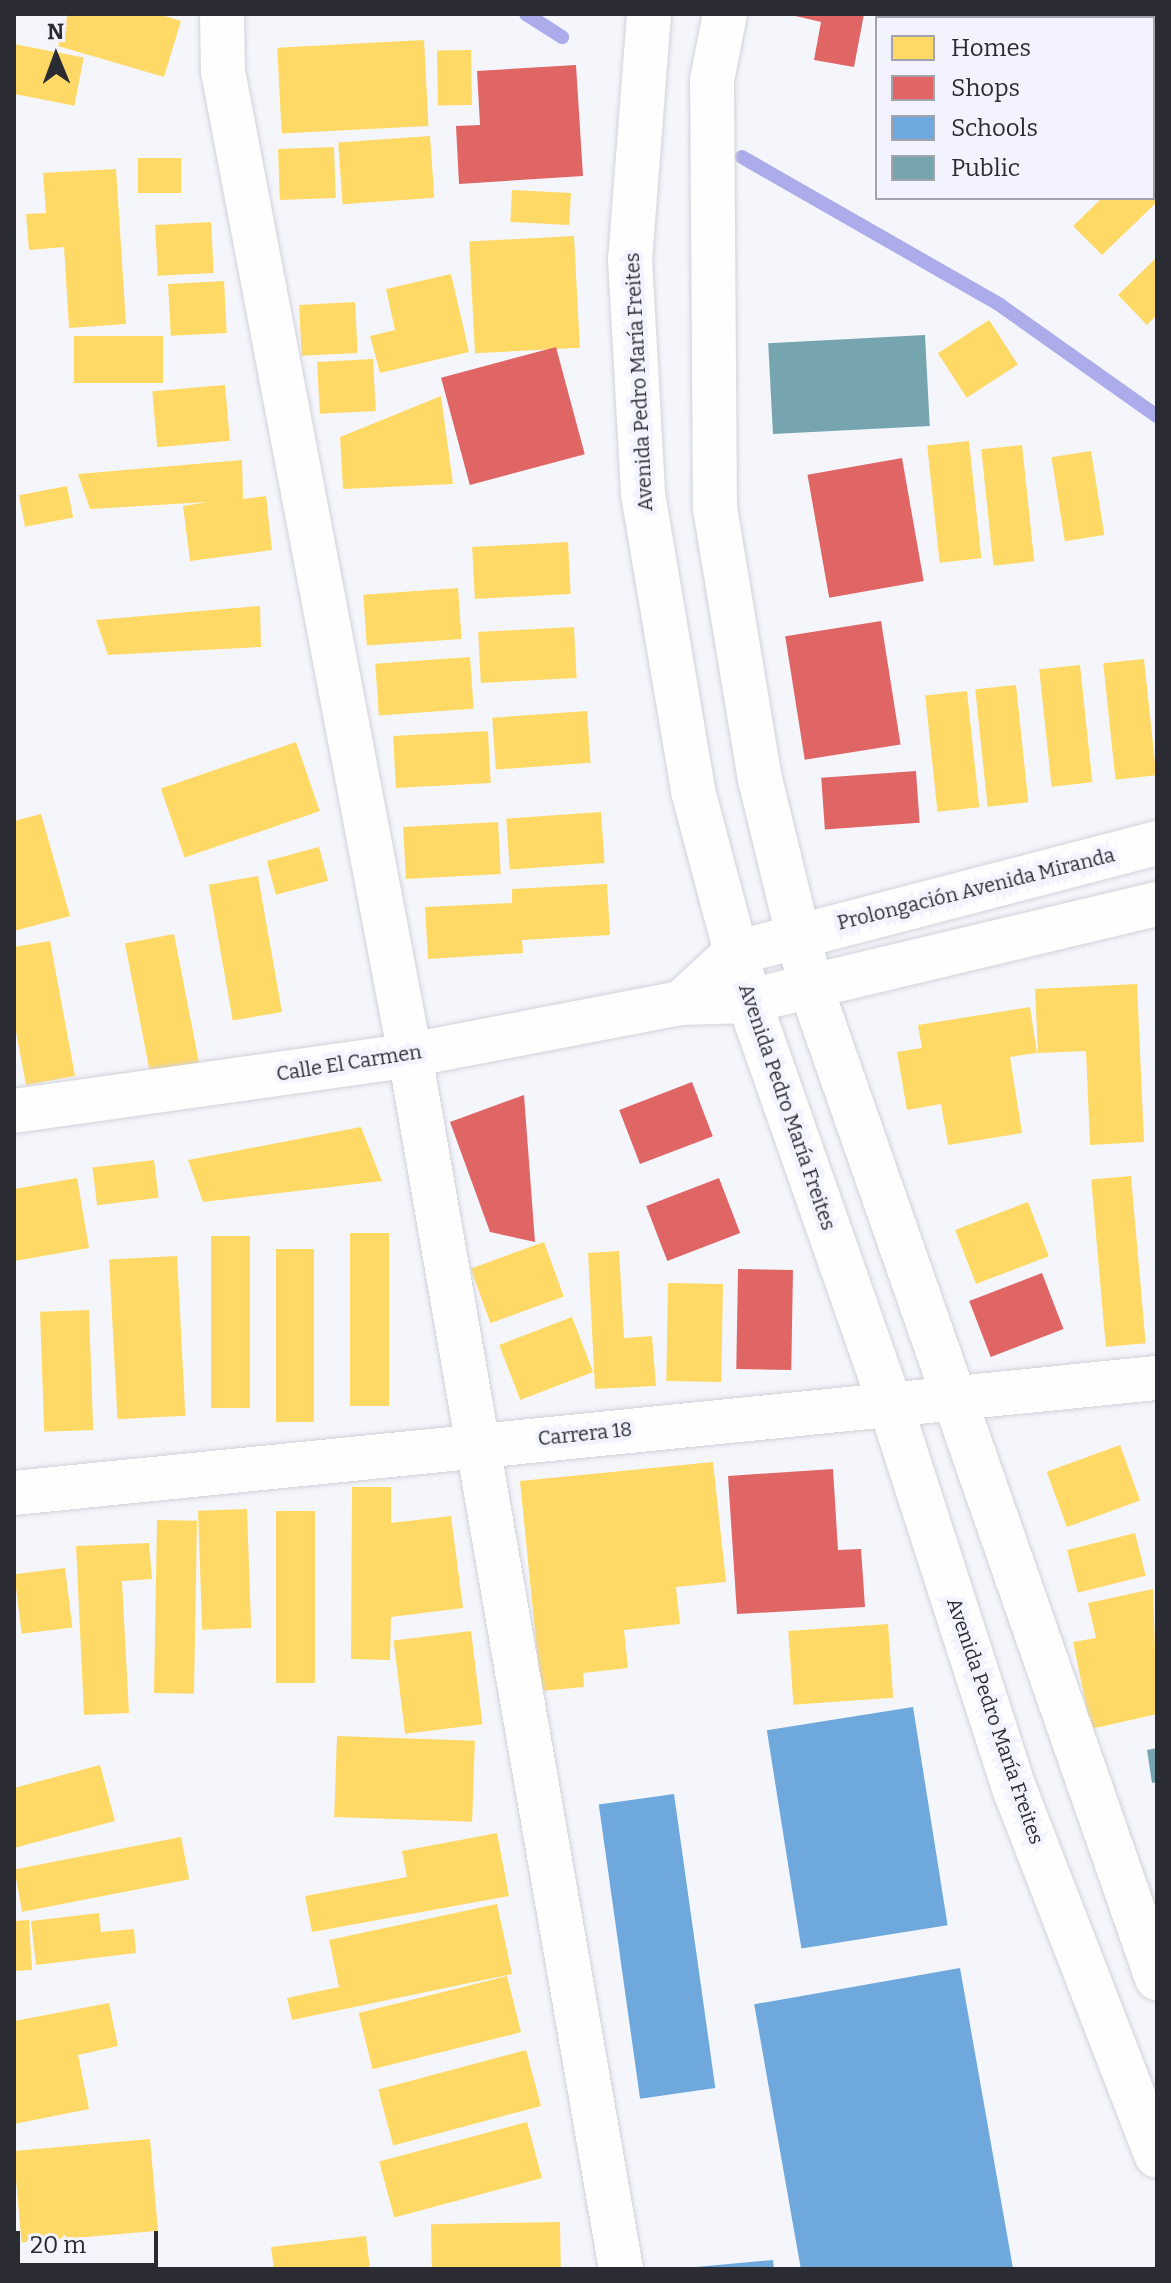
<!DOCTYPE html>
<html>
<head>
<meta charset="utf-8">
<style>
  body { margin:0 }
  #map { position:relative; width:1171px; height:2283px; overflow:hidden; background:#f5f6fc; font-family:Bitter,serif }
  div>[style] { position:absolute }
  .homes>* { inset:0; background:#ffd966; transform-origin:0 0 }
  .shops>* { inset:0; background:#e06666; transform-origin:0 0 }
  .schools>* { inset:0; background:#6fa8dc; transform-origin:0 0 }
  .public>* { inset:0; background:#76a5af; transform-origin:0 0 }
  .stream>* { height:14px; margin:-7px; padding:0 7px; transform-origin:7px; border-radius:7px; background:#adacea }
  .roads { filter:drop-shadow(0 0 2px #d1d2d8) drop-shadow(0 0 2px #d1d2d8) }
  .street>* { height:44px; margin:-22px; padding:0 22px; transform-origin:22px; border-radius:22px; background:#fefeff }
  .secondary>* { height:44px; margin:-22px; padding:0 22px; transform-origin:22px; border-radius:22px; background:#fefeff }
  span { translate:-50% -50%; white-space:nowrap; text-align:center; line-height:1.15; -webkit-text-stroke:8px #f2f3ff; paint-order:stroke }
  .street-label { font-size:20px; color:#2b2c33 }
  .frame { position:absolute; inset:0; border:16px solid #2b2c33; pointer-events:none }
  .legend { position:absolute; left:875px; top:16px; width:280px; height:184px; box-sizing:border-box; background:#f2f3ff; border:2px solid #a2a3ad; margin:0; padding:10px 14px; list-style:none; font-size:24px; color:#2b2c33 }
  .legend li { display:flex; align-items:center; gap:16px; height:40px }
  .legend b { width:40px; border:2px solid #a2a3ad }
  .north { position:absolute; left:16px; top:16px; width:80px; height:80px; -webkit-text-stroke:6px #f2f3ff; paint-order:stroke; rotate:359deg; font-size:22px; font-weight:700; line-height:32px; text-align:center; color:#2b2c33 }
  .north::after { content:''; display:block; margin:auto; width:28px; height:36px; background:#2b2c33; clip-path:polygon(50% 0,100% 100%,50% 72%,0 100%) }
  .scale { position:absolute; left:16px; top:2231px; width:142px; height:36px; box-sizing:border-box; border:4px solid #2b2c33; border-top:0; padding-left:10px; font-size:24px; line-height:28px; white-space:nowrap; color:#2b2c33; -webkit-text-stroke:6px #f2f3ff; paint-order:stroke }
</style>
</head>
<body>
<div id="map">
  <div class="homes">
    <i style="clip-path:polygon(68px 14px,158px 14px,181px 21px,164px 77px,58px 46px)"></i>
    <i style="left:986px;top:14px;width:69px;height:4px"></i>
    <i style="left:424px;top:40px;width:86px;height:147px;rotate:87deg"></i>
    <i style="clip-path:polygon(1157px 43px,1157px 120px,1156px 120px,1153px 44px)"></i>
    <i style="left:14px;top:44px;width:71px;height:49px;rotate:11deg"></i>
    <i style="left:471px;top:50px;width:55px;height:34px;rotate:89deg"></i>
    <i style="left:430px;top:136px;width:62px;height:92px;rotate:86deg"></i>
    <i style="clip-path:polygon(1157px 144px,1157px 202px,1102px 255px,1073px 226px,1102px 198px,1153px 198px)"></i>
    <i style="left:334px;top:147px;width:51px;height:56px;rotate:88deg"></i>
    <i style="left:181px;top:158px;width:35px;height:43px;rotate:90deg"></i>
    <i style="clip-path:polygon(116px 169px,126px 324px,69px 328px,64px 247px,29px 250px,26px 214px,46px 213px,43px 173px)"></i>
    <i style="left:512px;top:190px;width:59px;height:32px;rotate:3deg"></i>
    <i style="left:211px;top:222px;width:51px;height:56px;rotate:87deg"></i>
    <i style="left:574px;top:236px;width:112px;height:105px;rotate:87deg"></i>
    <i style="clip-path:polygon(1157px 257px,1157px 315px,1147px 325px,1118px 295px)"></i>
    <i style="clip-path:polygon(451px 274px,469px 352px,380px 373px,370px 336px,395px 330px,386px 289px)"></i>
    <i style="left:224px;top:281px;width:52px;height:56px;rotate:87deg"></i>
    <i style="left:355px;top:302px;width:51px;height:56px;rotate:87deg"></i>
    <i style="left:989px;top:320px;width:53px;height:61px;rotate:57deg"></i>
    <i style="left:163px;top:336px;width:47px;height:89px;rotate:90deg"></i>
    <i style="left:373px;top:359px;width:52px;height:56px;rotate:87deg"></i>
    <i style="left:225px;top:385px;width:56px;height:73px;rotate:85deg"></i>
    <i style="clip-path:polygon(441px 396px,453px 484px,343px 489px,340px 437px)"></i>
    <i style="left:969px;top:441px;width:118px;height:42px;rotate:84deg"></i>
    <i style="left:1022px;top:445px;width:117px;height:41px;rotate:84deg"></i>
    <i style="left:1091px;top:451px;width:85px;height:40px;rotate:81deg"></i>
    <i style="clip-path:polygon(242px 460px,243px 499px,266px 496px,272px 550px,190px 561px,183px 506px,208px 502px,90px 509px,78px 474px)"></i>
    <i style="left:67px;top:486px;width:32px;height:49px;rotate:79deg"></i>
    <i style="left:568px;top:542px;width:52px;height:96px;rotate:87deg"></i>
    <i style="left:458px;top:588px;width:51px;height:95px;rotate:86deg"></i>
    <i style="clip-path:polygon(260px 606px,261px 647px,108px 655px,96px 620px)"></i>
    <i style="left:574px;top:627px;width:51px;height:96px;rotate:87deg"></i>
    <i style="left:470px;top:657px;width:52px;height:95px;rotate:86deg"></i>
    <i style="left:1144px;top:659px;width:117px;height:41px;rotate:84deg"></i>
    <i style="left:1080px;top:665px;width:118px;height:41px;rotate:84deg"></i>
    <i style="left:1016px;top:685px;width:118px;height:41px;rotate:84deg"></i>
    <i style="left:967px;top:691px;width:117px;height:42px;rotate:84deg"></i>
    <i style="left:587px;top:711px;width:52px;height:95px;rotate:86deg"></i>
    <i style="left:488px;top:731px;width:52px;height:95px;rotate:87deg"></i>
    <i style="left:296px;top:742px;width:73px;height:143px;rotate:71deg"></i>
    <i style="left:601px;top:812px;width:51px;height:95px;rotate:86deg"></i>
    <i style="clip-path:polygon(41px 814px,70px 916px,14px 931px,14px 821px)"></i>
    <i style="left:498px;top:822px;width:52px;height:95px;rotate:87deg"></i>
    <i style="left:319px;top:847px;width:35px;height:54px;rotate:75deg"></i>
    <i style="left:258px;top:876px;width:138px;height:50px;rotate:80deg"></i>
    <i style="clip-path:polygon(607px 884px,610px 935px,522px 940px,523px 953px,428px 959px,425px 907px,512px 903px,512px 889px)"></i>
    <i style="left:174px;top:934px;width:137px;height:50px;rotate:79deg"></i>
    <i style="clip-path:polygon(50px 941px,75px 1076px,26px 1085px,14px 1021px,14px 947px)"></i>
    <i style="clip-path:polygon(1137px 984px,1144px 1142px,1090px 1145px,1086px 1051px,1038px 1053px,1035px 989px)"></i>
    <i style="clip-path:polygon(1030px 1007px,1037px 1053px,1010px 1057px,1022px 1133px,948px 1145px,941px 1104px,907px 1110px,897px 1052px,922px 1048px,918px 1025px)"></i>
    <i style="clip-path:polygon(361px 1127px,382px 1181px,203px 1202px,188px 1160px)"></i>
    <i style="left:154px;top:1160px;width:38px;height:62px;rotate:83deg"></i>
    <i style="left:1131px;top:1176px;width:168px;height:40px;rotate:85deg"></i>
    <i style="clip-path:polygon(77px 1178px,89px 1248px,14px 1261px,14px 1189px)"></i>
    <i style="left:1028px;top:1202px;width:58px;height:78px;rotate:69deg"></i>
    <i style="left:350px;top:1233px;width:39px;height:173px"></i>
    <i style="left:211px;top:1236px;width:39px;height:172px"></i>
    <i style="left:544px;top:1242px;width:58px;height:78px;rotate:70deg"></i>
    <i style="left:276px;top:1249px;width:38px;height:173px"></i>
    <i style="clip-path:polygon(619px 1251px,624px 1338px,652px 1336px,656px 1386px,595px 1389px,588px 1253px)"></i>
    <i style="left:177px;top:1256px;width:160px;height:68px;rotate:87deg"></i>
    <i style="left:668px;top:1283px;width:55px;height:98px;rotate:1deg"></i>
    <i style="left:89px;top:1310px;width:120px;height:49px;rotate:88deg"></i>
    <i style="left:572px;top:1317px;width:59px;height:78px;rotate:69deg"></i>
    <i style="left:1120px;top:1445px;width:59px;height:78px;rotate:70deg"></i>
    <i style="clip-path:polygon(713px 1462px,726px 1582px,676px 1587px,680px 1624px,624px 1630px,628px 1668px,583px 1673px,584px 1687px,541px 1691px,520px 1481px)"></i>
    <i style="clip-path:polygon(352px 1487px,391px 1487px,391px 1523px,451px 1516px,463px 1608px,391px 1617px,390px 1660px,351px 1659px)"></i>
    <i style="left:247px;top:1509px;width:119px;height:49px;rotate:88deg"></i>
    <i style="left:276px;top:1511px;width:39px;height:172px"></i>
    <i style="left:157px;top:1520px;width:40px;height:173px;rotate:1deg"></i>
    <i style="left:1135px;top:1533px;width:44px;height:70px;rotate:76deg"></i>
    <i style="clip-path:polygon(149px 1543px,152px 1579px,122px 1581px,129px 1713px,84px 1715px,76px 1546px)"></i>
    <i style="left:65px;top:1568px;width:60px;height:51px;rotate:83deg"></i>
    <i style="clip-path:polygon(1153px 1589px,1157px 1714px,1091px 1729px,1073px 1642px,1096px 1638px,1088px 1603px)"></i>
    <i style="left:888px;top:1624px;width:74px;height:100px;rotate:86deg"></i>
    <i style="left:471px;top:1631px;width:94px;height:78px;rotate:83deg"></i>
    <i style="left:337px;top:1736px;width:138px;height:81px;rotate:2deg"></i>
    <i style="clip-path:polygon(100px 1765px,115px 1821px,14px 1848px,14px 1788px)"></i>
    <i style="clip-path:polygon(497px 1833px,509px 1896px,312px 1932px,305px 1896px,407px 1877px,402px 1851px)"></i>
    <i style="left:181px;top:1837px;width:43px;height:170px;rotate:79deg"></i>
    <i style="clip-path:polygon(497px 1904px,512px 1974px,292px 2020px,287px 1998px,339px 1987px,329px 1940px)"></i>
    <i style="clip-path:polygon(99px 1913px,101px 1932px,134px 1929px,136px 1953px,36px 1965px,31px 1921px)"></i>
    <i style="clip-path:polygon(29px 1920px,32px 1970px,14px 1971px,14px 1921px)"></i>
    <i style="left:507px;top:1976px;width:58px;height:153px;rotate:76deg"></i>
    <i style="clip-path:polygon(109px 2003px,118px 2046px,78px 2055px,89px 2109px,14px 2124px,14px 2021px)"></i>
    <i style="left:526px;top:2050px;width:58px;height:153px;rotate:75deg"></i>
    <i style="left:527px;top:2122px;width:58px;height:153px;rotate:75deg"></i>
    <i style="left:150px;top:2139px;width:92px;height:137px;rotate:85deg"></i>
    <i style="left:560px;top:2222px;width:47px;height:129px;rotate:89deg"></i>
    <i style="clip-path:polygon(366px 2236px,370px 2269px,274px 2269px,271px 2247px)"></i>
  </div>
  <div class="shops">
    <i style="clip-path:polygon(787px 14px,864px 14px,854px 67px,814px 60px,821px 22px)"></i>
    <i style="clip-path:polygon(576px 65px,583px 176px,459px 184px,456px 126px,480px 125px,477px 71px)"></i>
    <i style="left:556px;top:347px;width:111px;height:119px;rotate:75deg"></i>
    <i style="left:902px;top:458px;width:125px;height:96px;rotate:80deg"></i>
    <i style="left:881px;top:621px;width:125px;height:97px;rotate:81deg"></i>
    <i style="left:916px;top:771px;width:52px;height:95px;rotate:86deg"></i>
    <i style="left:692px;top:1082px;width:58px;height:78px;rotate:69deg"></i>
    <i style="clip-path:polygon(524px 1095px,535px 1242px,490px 1232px,450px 1122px)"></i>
    <i style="left:719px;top:1178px;width:59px;height:78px;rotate:69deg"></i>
    <i style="left:738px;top:1269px;width:55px;height:100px;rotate:1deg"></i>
    <i style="left:1042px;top:1273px;width:60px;height:78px;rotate:69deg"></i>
    <i style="clip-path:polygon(833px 1469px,838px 1550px,861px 1549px,865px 1607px,737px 1614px,728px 1476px)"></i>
  </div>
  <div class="schools">
    <i style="left:913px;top:1707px;width:221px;height:148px;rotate:81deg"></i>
    <i style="left:674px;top:1794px;width:297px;height:76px;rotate:82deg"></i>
    <i style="left:960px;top:1968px;width:306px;height:209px;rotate:80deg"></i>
    <i style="clip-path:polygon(773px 2260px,774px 2269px,696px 2269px,696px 2267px)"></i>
  </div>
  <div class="public">
    <i style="left:925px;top:335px;width:91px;height:157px;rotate:87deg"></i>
    <i style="clip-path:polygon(1157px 1748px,1157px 1782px,1152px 1783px,1147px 1750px)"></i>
  </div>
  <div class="stream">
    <i style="left:526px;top:14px;width:43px;rotate:32.6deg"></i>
    <i style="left:742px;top:157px;width:297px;rotate:29.8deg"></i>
    <i style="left:1000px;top:305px;width:192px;rotate:35.3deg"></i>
  </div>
  <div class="roads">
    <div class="street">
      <i style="left:222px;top:14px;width:57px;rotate:89deg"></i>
      <i style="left:223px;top:71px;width:1002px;rotate:79.24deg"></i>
      <i style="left:410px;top:1055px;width:1232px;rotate:80.14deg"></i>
      <i style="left:681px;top:1003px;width:74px;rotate:-42.8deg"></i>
      <i style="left:735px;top:953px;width:436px;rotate:-14.6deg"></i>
      <i style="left:14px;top:1111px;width:400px;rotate:-8deg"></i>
      <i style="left:410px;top:1055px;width:276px;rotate:-10.9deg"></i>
      <i style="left:681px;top:1003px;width:68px;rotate:-1.7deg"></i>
      <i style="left:749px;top:1001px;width:419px;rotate:-13.4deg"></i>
      <i style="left:14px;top:1493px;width:1149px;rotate:-5.75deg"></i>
    </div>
    <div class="secondary">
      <i style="left:649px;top:14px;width:246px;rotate:94.4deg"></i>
      <i style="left:630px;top:259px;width:235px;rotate:86.8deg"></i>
      <i style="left:643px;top:494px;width:301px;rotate:80.4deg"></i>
      <i style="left:693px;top:791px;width:217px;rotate:75.1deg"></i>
      <i style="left:749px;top:1001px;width:427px;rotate:70.7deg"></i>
      <i style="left:890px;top:1404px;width:409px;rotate:72.1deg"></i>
      <i style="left:1016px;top:1793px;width:389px;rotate:68.8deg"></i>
      <i style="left:725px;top:14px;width:67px;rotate:101.1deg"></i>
      <i style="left:712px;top:80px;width:428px;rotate:89.6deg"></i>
      <i style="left:715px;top:508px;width:275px;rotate:80.6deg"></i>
      <i style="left:760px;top:779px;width:215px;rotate:76.3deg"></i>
      <i style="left:811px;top:988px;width:1049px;rotate:70.74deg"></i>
    </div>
  </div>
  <div class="street-label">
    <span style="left:639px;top:382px;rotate:-93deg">Avenida Pedro María Freites</span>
    <span style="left:976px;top:889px;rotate:-14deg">Prolongación Avenida Miranda</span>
    <span style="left:349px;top:1063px;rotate:-9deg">Calle El Carmen</span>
    <span style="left:787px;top:1107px;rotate:71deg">Avenida Pedro María Freites</span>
    <span style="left:585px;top:1434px;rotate:-6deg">Carrera 18</span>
    <span style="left:995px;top:1721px;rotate:71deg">Avenida Pedro María Freites</span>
  </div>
  <div class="frame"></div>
  <ul class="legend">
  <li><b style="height:22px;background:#ffd966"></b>Homes</li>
  <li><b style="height:22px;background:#e06666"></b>Shops</li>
  <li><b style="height:22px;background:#6fa8dc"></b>Schools</li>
  <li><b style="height:22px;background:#76a5af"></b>Public</li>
  </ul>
  <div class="north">N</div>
  <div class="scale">20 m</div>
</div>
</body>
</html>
